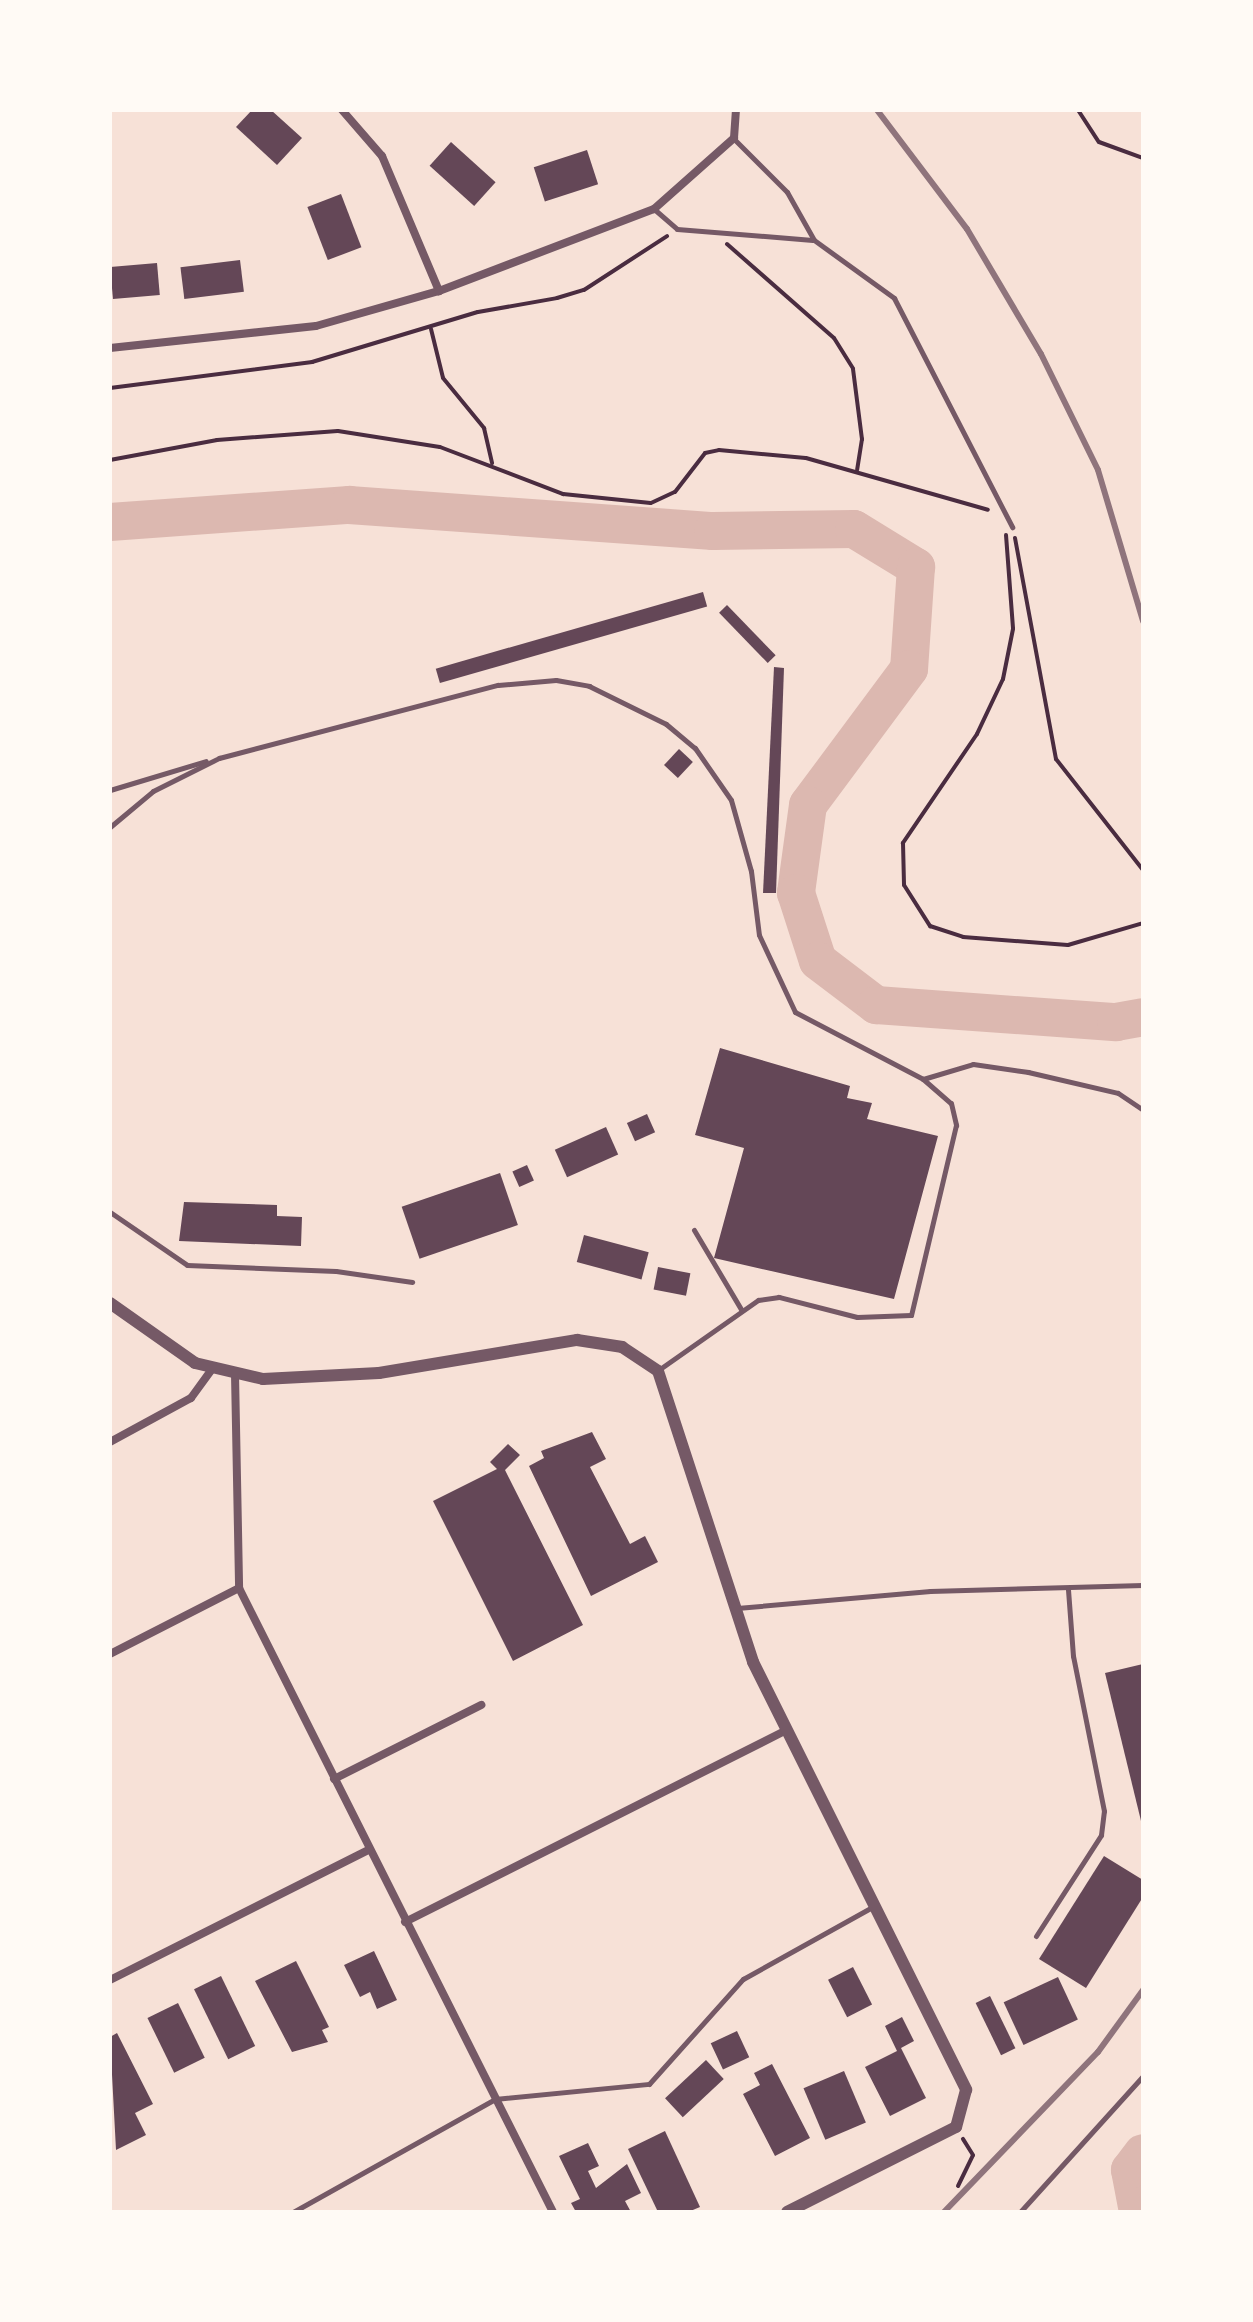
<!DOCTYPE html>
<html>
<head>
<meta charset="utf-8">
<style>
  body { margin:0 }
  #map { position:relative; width:1253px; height:2322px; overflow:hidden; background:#f7e1d7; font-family:"Archivo Narrow",sans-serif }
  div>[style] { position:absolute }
  .river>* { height:38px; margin:-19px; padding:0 19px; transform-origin:19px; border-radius:19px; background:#dcb8b0 }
  .building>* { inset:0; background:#644757; transform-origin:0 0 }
  .path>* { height:4px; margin:-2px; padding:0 2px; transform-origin:2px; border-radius:2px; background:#4a2c40 }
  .service>* { height:5px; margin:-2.5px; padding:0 2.5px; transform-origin:2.5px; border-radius:2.5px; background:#755966 }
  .minor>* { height:8px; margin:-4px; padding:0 4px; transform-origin:4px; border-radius:4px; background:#755966 }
  .tertiary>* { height:12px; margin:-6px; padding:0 6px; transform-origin:6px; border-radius:6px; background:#755966 }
  .rail>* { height:6px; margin:-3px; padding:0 3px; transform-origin:3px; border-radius:3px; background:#8f747c }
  span { translate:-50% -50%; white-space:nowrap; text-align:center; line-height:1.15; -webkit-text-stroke:7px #fffaf5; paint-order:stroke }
  .frame { position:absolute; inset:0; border:112px solid #fffaf5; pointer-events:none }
</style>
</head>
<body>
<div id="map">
  <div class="river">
    <i style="left:110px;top:522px;width:240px;rotate:-4.1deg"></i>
    <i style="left:349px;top:505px;width:365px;rotate:4.1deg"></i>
    <i style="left:713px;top:531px;width:141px;rotate:-0.8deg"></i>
    <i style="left:854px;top:529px;width:73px;rotate:31.5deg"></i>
    <i style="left:916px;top:567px;width:102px;rotate:93.9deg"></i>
    <i style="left:909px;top:669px;width:169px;rotate:126.6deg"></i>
    <i style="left:808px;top:805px;width:89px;rotate:97.8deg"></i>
    <i style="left:796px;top:893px;width:71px;rotate:72.1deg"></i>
    <i style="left:818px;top:961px;width:73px;rotate:37.2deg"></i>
    <i style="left:876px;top:1005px;width:241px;rotate:4.1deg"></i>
    <i style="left:1116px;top:1022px;width:27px;rotate:-10deg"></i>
    <i style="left:1138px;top:2212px;width:43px;rotate:-100.8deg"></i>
    <i style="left:1130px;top:2170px;width:21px;rotate:-53deg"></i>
  </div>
  <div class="building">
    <i style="clip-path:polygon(252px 110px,271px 110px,302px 138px,277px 165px,236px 127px)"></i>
    <i style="left:451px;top:142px;width:60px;height:32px;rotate:42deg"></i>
    <i style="left:587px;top:150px;width:36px;height:56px;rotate:72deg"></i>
    <i style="left:341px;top:194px;width:57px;height:36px;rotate:69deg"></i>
    <i style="left:240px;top:260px;width:32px;height:60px;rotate:83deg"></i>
    <i style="left:157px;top:263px;width:32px;height:47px;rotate:85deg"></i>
    <i style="left:703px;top:592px;width:15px;height:278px;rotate:74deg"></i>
    <i style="left:727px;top:605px;width:70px;height:11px;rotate:46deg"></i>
    <i style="clip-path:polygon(774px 667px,784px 668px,776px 893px,763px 893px)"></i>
    <i style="left:679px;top:749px;width:19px;height:22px;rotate:43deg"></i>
    <i style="clip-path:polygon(720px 1048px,850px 1086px,847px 1098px,872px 1103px,867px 1119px,938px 1136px,894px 1299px,714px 1258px,744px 1148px,695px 1135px)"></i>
    <i style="left:647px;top:1114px;width:20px;height:22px;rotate:66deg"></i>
    <i style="left:606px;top:1127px;width:30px;height:56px;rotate:66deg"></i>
    <i style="left:527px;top:1165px;width:17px;height:16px;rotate:66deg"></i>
    <i style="left:500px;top:1173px;width:55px;height:104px;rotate:71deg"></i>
    <i style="clip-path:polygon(184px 1202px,277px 1205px,277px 1216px,302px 1217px,301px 1246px,179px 1241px)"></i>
    <i style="left:584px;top:1235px;width:67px;height:28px;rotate:15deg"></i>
    <i style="left:658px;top:1267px;width:33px;height:23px;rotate:11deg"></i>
    <i style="clip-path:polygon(592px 1432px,606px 1459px,590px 1467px,630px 1544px,645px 1536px,658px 1562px,591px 1596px,529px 1466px,544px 1458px,541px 1451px)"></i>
    <i style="clip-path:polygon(508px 1444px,520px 1455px,505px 1470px,583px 1625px,513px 1661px,433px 1501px,497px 1469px,490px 1462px)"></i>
    <i style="clip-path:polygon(1143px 1664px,1143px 1825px,1142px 1825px,1105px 1673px)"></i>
    <i style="clip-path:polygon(1104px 1856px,1143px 1880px,1143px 1897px,1086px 1988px,1039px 1959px)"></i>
    <i style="clip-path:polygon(374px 1951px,397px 2000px,377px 2009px,370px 1992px,360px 1997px,344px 1965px)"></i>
    <i style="clip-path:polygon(296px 1961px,329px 2027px,322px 2030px,328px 2042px,292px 2052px,255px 1981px)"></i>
    <i style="left:853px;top:1967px;width:42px;height:28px;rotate:63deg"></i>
    <i style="left:221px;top:1976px;width:78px;height:30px;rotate:64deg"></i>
    <i style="left:1058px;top:1977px;width:47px;height:60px;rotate:65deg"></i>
    <i style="left:990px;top:1996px;width:58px;height:16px;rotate:64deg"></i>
    <i style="left:178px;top:2003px;width:61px;height:34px;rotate:64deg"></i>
    <i style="clip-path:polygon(902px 2017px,914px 2041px,901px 2048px,926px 2098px,890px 2116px,865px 2067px,897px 2051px,885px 2026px)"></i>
    <i style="left:737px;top:2031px;width:29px;height:29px;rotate:65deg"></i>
    <i style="clip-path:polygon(117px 2033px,153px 2104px,135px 2113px,146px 2135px,116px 2150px,110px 2037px)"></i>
    <i style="left:706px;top:2060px;width:26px;height:56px;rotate:47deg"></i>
    <i style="clip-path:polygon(772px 2064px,810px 2138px,775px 2156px,743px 2094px,760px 2085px,754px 2073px)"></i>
    <i style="left:844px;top:2071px;width:56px;height:44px;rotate:67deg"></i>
    <i style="clip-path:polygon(665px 2131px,700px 2207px,688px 2212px,658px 2212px,628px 2149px)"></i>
    <i style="clip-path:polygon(588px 2143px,599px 2166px,588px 2171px,596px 2188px,627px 2164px,641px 2193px,625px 2201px,631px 2212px,576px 2212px,571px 2203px,580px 2199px,559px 2156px)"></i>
  </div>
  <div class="path">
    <i style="left:1078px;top:110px;width:38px;rotate:57deg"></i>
    <i style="left:1099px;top:142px;width:47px;rotate:20deg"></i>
    <i style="left:727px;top:244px;width:142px;rotate:41.3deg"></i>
    <i style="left:834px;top:338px;width:36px;rotate:58deg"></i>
    <i style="left:853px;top:369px;width:71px;rotate:82.7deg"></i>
    <i style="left:862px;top:439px;width:31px;rotate:99deg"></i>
    <i style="left:431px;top:329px;width:50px;rotate:76.2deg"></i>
    <i style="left:443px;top:378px;width:65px;rotate:50.6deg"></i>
    <i style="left:484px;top:428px;width:36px;rotate:77deg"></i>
    <i style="left:110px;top:388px;width:204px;rotate:-7.3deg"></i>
    <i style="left:312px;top:362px;width:173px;rotate:-16.8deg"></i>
    <i style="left:478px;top:312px;width:80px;rotate:-10deg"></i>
    <i style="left:557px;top:298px;width:28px;rotate:-17deg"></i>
    <i style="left:584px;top:290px;width:99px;rotate:-33deg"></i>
    <i style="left:110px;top:460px;width:109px;rotate:-10.6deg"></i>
    <i style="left:217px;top:440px;width:121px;rotate:-4.3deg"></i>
    <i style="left:338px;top:431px;width:103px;rotate:8.9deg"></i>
    <i style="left:440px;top:447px;width:132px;rotate:20.9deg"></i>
    <i style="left:563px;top:494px;width:88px;rotate:5.8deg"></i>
    <i style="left:651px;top:503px;width:26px;rotate:-25deg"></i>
    <i style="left:675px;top:492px;width:49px;rotate:-52.4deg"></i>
    <i style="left:705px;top:453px;width:14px;rotate:-12deg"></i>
    <i style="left:719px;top:450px;width:87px;rotate:5.3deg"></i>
    <i style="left:806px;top:458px;width:189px;rotate:15.9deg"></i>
    <i style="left:1006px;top:535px;width:94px;rotate:85.7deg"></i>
    <i style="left:1013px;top:629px;width:51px;rotate:101.3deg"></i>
    <i style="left:1003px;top:679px;width:61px;rotate:115.3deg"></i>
    <i style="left:977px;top:734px;width:132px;rotate:124.2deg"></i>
    <i style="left:903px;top:843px;width:42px;rotate:88.6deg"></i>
    <i style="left:904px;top:885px;width:49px;rotate:57.6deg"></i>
    <i style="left:930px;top:926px;width:35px;rotate:18deg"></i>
    <i style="left:963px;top:937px;width:105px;rotate:4.4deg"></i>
    <i style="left:1068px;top:945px;width:78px;rotate:-16.3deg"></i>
    <i style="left:1015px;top:538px;width:225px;rotate:79.5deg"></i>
    <i style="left:1056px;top:759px;width:141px;rotate:51.9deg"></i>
    <i style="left:958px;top:2186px;width:34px;rotate:-64deg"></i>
    <i style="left:973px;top:2155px;width:19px;rotate:-122deg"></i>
  </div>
  <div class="service">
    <i style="left:734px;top:139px;width:75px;rotate:45deg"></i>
    <i style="left:787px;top:192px;width:55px;rotate:60.6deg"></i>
    <i style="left:814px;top:240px;width:99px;rotate:35.9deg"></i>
    <i style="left:894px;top:298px;width:258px;rotate:62.7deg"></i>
    <i style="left:654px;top:209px;width:30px;rotate:41deg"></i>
    <i style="left:677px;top:229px;width:136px;rotate:4.6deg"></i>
    <i style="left:110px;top:790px;width:100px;rotate:-16.8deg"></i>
    <i style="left:110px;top:827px;width:56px;rotate:-39.9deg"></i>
    <i style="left:153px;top:791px;width:74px;rotate:-26.6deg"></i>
    <i style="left:219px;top:758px;width:288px;rotate:-14.7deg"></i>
    <i style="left:498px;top:685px;width:58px;rotate:-4.9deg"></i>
    <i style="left:556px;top:680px;width:34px;rotate:10deg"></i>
    <i style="left:589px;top:686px;width:86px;rotate:26.3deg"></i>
    <i style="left:666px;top:724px;width:38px;rotate:40deg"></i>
    <i style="left:695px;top:748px;width:63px;rotate:55.3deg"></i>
    <i style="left:731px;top:800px;width:74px;rotate:74.3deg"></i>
    <i style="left:751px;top:871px;width:64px;rotate:82.9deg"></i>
    <i style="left:759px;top:935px;width:85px;rotate:64.9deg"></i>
    <i style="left:795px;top:1012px;width:144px;rotate:27.6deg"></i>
    <i style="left:923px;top:1079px;width:37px;rotate:41deg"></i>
    <i style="left:951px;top:1103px;width:23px;rotate:77deg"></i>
    <i style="left:956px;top:1125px;width:195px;rotate:103.3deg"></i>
    <i style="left:911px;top:1315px;width:54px;rotate:177.9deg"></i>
    <i style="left:857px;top:1317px;width:81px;rotate:-165.6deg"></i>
    <i style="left:779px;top:1297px;width:21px;rotate:172deg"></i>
    <i style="left:758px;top:1300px;width:120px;rotate:144.9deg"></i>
    <i style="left:923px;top:1079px;width:52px;rotate:-16.7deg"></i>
    <i style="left:973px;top:1064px;width:56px;rotate:8.3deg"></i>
    <i style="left:1028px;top:1072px;width:92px;rotate:13.1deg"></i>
    <i style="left:1118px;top:1093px;width:30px;rotate:34deg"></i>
    <i style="left:110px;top:1212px;width:93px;rotate:34.5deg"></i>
    <i style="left:187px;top:1265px;width:149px;rotate:2.3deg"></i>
    <i style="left:336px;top:1271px;width:77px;rotate:8.2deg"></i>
    <i style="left:694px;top:1230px;width:92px;rotate:59.3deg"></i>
    <i style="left:737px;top:1608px;width:194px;rotate:-5deg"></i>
    <i style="left:930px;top:1591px;width:213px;rotate:-1.6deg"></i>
    <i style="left:1036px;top:1936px;width:120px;rotate:-57.2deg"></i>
    <i style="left:1101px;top:1835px;width:24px;rotate:-83deg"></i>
    <i style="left:1104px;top:1811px;width:158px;rotate:-101.3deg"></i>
    <i style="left:1073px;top:1656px;width:67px;rotate:-94.3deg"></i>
    <i style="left:293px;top:2212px;width:231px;rotate:-29.2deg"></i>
    <i style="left:495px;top:2099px;width:155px;rotate:-5.6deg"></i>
    <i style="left:649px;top:2084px;width:141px;rotate:-48.2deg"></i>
    <i style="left:743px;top:1979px;width:150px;rotate:-29.1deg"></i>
    <i style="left:1020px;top:2212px;width:183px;rotate:-47.9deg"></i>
  </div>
  <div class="minor">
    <i style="left:342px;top:110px;width:61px;rotate:49deg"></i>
    <i style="left:382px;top:156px;width:147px;rotate:67.1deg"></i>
    <i style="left:110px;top:348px;width:207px;rotate:-6.1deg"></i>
    <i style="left:316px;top:326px;width:128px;rotate:-15.9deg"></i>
    <i style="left:439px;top:291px;width:230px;rotate:-20.9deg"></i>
    <i style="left:654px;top:209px;width:107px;rotate:-41.6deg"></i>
    <i style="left:734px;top:138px;width:28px;rotate:-86deg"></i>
    <i style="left:235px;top:1374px;width:214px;rotate:88.9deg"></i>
    <i style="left:239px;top:1588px;width:699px;rotate:63.29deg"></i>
    <i style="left:110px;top:1442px;width:92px;rotate:-28.5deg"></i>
    <i style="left:191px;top:1398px;width:36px;rotate:-54deg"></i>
    <i style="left:110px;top:1654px;width:145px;rotate:-27.1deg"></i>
    <i style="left:334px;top:1779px;width:165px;rotate:-26.7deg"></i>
    <i style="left:405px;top:1922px;width:425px;rotate:-26.7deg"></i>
    <i style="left:110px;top:1980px;width:290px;rotate:-26.7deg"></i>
  </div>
  <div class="tertiary">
    <i style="left:110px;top:1303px;width:104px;rotate:35.2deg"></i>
    <i style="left:195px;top:1363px;width:70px;rotate:13.2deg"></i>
    <i style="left:263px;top:1379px;width:116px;rotate:-3deg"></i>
    <i style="left:379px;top:1373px;width:201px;rotate:-9.5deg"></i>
    <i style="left:577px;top:1340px;width:46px;rotate:8.8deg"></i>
    <i style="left:622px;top:1347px;width:43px;rotate:33.7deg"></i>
    <i style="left:658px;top:1371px;width:306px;rotate:71.9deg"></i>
    <i style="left:753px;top:1662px;width:478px;rotate:63.5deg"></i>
    <i style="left:966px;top:2090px;width:38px;rotate:105deg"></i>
    <i style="left:956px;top:2127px;width:189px;rotate:153.3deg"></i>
  </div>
  <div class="rail">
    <i style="left:877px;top:110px;width:149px;rotate:52.9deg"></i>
    <i style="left:967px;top:229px;width:145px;rotate:59.4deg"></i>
    <i style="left:1041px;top:354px;width:129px;rotate:63.8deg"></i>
    <i style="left:1098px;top:470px;width:158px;rotate:73.4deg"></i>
    <i style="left:944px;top:2212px;width:222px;rotate:-46.1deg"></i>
    <i style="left:1098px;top:2052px;width:77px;rotate:-54deg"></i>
  </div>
  <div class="frame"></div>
</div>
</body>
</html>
